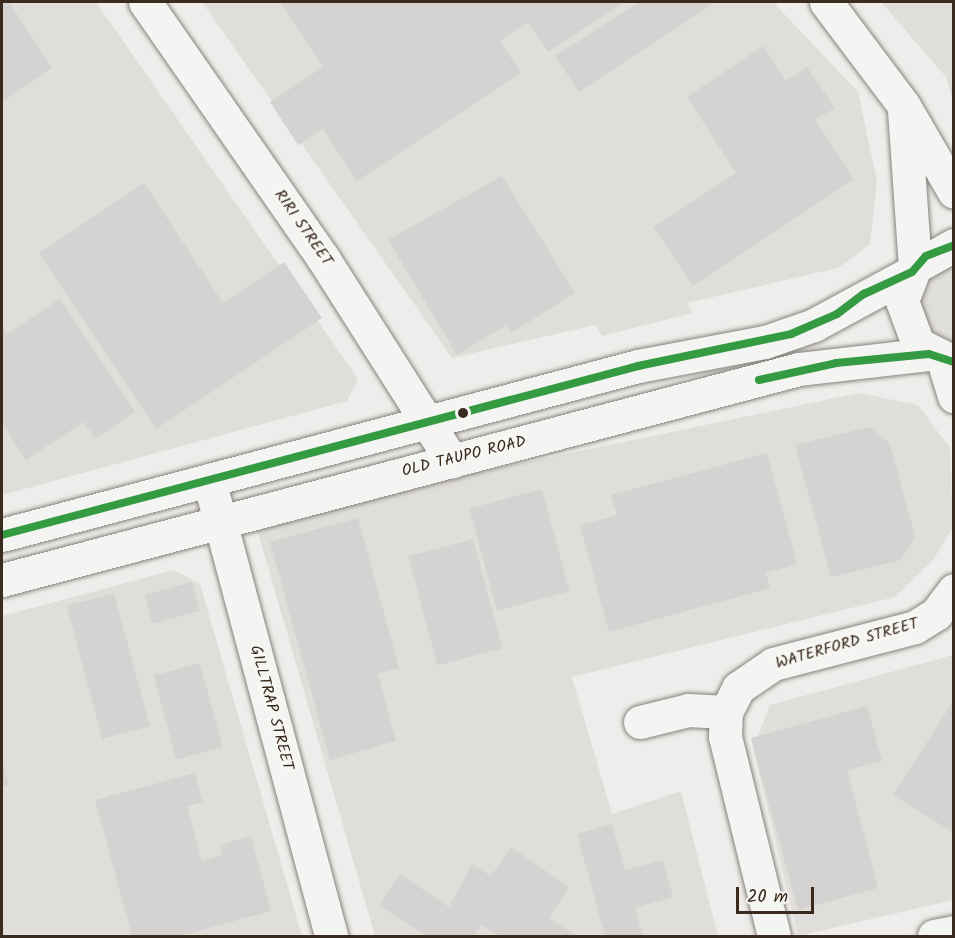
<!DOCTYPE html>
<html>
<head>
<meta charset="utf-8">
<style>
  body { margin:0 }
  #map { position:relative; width:955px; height:938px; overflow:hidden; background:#eeedeb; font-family:Kalam,sans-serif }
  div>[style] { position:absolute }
  .built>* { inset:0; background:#e0deda }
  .building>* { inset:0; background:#d4d3d1; transform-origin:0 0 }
  .roads { filter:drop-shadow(0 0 2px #87837f) drop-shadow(0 0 2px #87837f) }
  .minor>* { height:33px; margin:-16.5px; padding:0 16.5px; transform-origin:16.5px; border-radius:16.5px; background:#f4f4f2 }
  .highway>* { height:33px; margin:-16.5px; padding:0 16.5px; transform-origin:16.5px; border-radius:16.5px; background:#f4f4f2 }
  .bus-1>* { height:8px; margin:-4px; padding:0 4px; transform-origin:4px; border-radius:4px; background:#359b42 }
  .dots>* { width:16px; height:16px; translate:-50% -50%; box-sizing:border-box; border:3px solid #f6f6f2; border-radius:50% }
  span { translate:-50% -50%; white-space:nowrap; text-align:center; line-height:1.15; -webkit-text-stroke:6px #f6f6f2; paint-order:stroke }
  .street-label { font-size:16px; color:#3b2a1e }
  .frame { position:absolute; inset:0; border:3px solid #3b2a1e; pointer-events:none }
  .scale { position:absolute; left:736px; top:887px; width:78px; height:27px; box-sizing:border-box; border:3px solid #3b2a1e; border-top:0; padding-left:8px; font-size:18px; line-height:21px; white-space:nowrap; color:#3b2a1e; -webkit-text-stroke:4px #f6f6f2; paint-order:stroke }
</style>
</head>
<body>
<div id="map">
  <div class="built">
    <i style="clip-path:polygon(2px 2px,96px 2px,358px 379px,347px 401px,2px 495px)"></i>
    <i style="clip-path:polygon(202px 2px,773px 2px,858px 92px,877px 181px,870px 244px,838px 268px,687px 303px,693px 313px,602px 336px,595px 325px,452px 358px)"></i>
    <i style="clip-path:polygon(881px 2px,953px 2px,953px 102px,946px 77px)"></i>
    <i style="clip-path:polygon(953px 256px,953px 346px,930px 336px,915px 311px,919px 281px)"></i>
    <i style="clip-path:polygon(859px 393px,918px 405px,950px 448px,953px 527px,933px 560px,895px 597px,572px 677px,612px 814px,681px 791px,718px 936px,375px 936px,254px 519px)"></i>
    <i style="clip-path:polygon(174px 570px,200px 584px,302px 936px,2px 936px,2px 616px)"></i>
    <i style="clip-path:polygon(953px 655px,953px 900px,798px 936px,753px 748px,770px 705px)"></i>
  </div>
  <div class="building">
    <i style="clip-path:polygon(2px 2px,9px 2px,52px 68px,2px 102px)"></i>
    <i style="clip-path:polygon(280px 2px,625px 2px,548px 52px,528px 22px,500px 41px,521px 73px,357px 181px,323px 129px,298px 145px,270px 102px,323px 67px)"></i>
    <i style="clip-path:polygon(639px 2px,716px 2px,579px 92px,555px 56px)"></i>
    <i style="clip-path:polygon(763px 46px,786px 81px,807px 67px,835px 108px,815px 120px,854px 179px,693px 286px,654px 227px,736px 173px,687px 97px)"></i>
    <i style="clip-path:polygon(502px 176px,575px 293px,511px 333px,506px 325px,457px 355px,388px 240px)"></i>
    <i style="clip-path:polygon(144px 183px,223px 303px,284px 262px,322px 318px,156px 429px,39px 253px)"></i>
    <i style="clip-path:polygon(60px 299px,135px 412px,95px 439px,84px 422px,26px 460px,2px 423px,2px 326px,7px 334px)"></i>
    <i style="clip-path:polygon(870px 427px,890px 444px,915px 536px,901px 560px,831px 577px,795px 445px)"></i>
    <i style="clip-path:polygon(767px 453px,797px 564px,766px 573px,770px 588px,609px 632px,580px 525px,617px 515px,611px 495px)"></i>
    <i style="left:542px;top:489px;width:106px;height:75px;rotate:75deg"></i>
    <i style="clip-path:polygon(358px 518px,399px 668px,378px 674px,396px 741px,330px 760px,270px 542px)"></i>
    <i style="left:473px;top:539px;width:113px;height:67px;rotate:75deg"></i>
    <i style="left:192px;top:582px;width:30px;height:49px;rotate:75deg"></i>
    <i style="left:114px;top:593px;width:138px;height:49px;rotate:75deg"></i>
    <i style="left:200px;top:663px;width:87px;height:48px;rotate:75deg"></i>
    <i style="clip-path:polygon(954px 700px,954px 833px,893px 795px)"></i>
    <i style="clip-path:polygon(867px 706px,882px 761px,847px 770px,878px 888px,798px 910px,751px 738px)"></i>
    <i style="clip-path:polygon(2px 761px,9px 785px,2px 787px)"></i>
    <i style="clip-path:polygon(195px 773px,203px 802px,187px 806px,202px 861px,223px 855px,220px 845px,251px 836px,271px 911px,180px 936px,132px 936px,95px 800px)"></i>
    <i style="clip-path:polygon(612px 824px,625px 870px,663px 860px,673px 897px,635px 908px,643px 936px,605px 936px,577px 834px)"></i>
    <i style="clip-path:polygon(511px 847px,569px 887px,549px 918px,577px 936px,500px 936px,482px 925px,474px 936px,426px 936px,379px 905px,400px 874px,449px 907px,472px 864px,491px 876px)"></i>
  </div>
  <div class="roads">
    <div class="minor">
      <i style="left:145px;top:2px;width:312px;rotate:55.2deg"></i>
      <i style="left:323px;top:258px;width:241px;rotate:57.6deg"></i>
      <i style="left:826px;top:2px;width:130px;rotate:53.1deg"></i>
      <i style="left:904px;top:106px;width:99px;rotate:59.8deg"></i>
      <i style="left:904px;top:110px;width:157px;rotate:86deg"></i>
      <i style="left:943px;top:360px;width:38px;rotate:73deg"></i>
      <i style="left:209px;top:480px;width:472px;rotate:75deg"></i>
      <i style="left:640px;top:722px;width:49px;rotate:-14deg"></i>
      <i style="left:688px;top:710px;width:38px;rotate:3deg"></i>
      <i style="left:774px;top:936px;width:205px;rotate:-103.8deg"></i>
      <i style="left:725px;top:737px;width:25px;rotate:-88deg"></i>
      <i style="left:726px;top:712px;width:27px;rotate:-63deg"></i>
      <i style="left:738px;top:688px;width:42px;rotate:-34.4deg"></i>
      <i style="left:773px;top:664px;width:147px;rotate:-14.6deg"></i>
      <i style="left:915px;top:627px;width:25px;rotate:-32deg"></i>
      <i style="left:936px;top:614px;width:30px;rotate:-53deg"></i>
      <i style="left:934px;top:936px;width:20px;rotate:-11deg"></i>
    </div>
    <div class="highway">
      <i style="left:954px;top:245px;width:45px;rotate:150.6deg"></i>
      <i style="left:915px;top:267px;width:36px;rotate:111deg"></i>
      <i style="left:902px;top:301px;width:46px;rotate:69.6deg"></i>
      <i style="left:918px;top:344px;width:40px;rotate:26.6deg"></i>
      <i style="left:2px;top:535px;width:658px;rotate:-14.88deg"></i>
      <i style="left:638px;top:366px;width:129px;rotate:-10.7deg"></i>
      <i style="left:765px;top:342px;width:52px;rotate:-19.1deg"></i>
      <i style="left:814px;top:325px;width:111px;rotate:-28.4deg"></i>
      <i style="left:2px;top:580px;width:824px;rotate:-14.83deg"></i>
      <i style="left:799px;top:369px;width:131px;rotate:-6.6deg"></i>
    </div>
  </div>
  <div class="bus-1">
    <i style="left:759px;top:380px;width:79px;rotate:-12.4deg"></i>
    <i style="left:836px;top:363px;width:93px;rotate:-5.5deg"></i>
    <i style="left:929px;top:354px;width:26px;rotate:18deg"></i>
    <i style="left:2px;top:535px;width:658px;rotate:-14.88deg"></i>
    <i style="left:638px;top:366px;width:156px;rotate:-11.8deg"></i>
    <i style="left:791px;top:334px;width:50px;rotate:-23.5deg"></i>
    <i style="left:837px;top:314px;width:34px;rotate:-37deg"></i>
    <i style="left:864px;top:294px;width:53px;rotate:-24.6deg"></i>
    <i style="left:912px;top:272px;width:21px;rotate:-49deg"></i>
    <i style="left:926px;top:256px;width:30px;rotate:-21deg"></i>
  </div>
  <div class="dots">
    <i style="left:463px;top:413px;background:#3b2a1e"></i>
  </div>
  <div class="street-label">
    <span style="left:303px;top:228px;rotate:55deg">RIRI STREET</span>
    <span style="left:464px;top:457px;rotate:-14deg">OLD TAUPO ROAD</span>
    <span style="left:847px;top:644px;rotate:-16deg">WATERFORD STREET</span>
    <span style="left:271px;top:708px;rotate:75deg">GILLTRAP STREET</span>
  </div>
  <div class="frame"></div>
  <div class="scale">20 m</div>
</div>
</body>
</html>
